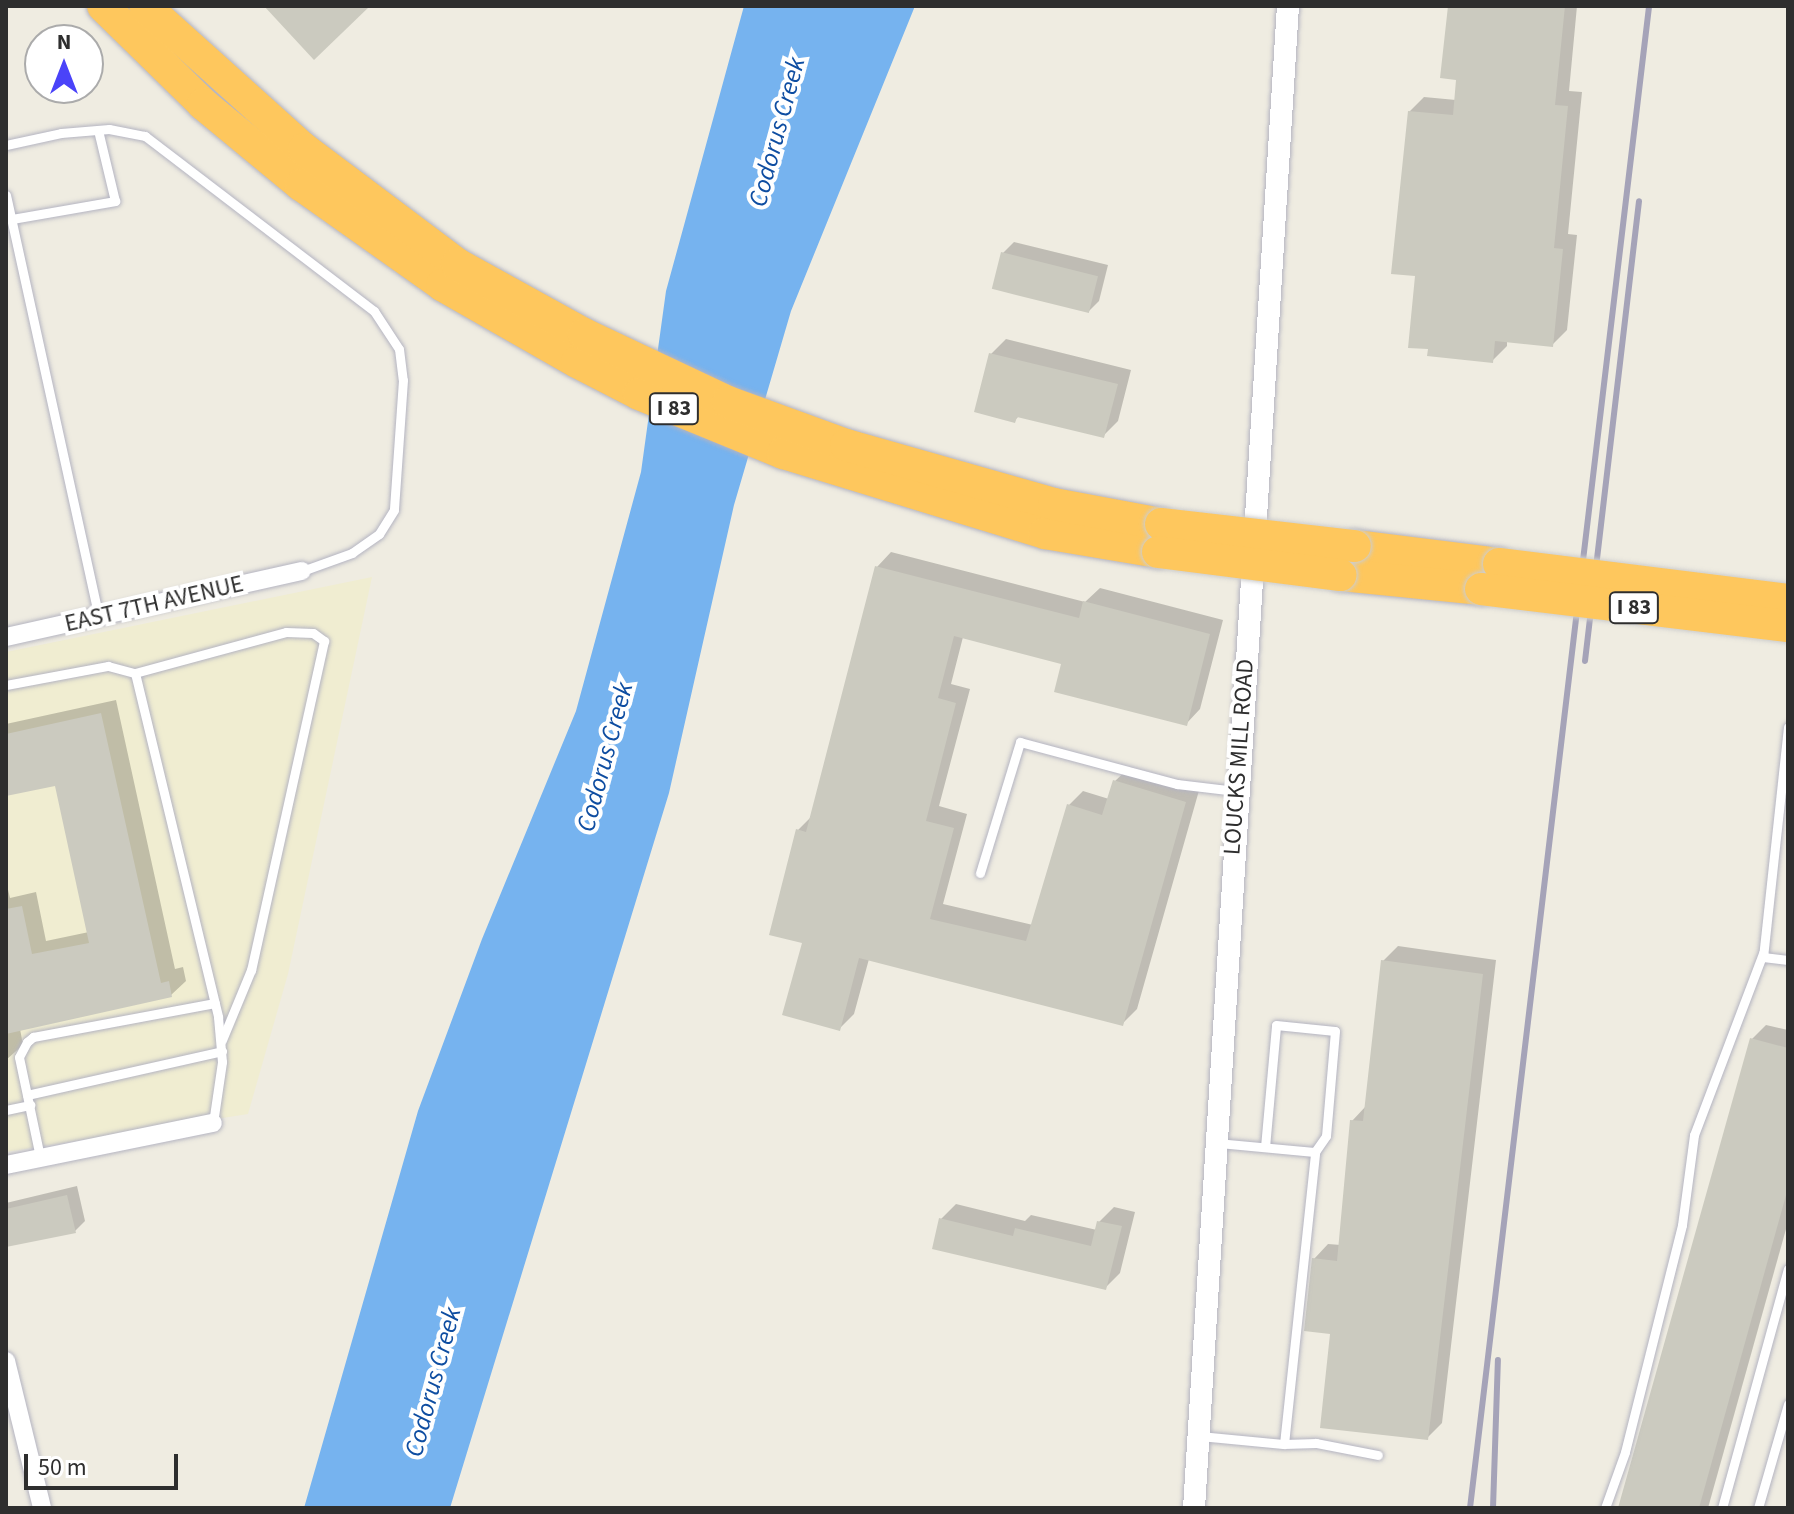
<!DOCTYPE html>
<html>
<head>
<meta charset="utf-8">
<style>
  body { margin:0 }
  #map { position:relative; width:1794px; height:1514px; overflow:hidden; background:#efece1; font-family:"Source Sans 3",sans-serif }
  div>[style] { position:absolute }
  .education>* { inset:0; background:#f0edd1 }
  .water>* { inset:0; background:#76b3ef }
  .shadow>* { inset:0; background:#0003 }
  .building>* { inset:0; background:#cbcabf; transform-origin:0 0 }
  .roads { filter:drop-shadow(0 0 2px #b4b4c1) drop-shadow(0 0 2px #b4b4c1) }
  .service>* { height:9px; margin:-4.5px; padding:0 4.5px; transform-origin:4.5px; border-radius:4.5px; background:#fff }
  .minor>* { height:18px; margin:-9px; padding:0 9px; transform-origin:9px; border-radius:9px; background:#fff }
  .tertiary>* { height:22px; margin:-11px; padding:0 11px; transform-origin:11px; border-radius:11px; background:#fff }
  .motorway>* { height:32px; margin:-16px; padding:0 16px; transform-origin:16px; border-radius:16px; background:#fec75d }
  .rail>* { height:6px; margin:-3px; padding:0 3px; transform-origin:3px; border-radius:3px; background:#a5a3b8 }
  .bridges { filter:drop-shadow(0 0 2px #cdcdcd) drop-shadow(0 0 2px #cdcdcd) }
  .motorway-bridge>* { height:32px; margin:-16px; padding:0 16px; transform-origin:16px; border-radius:16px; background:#fec75d }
  span { translate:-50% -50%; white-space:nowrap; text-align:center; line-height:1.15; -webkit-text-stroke:8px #fff; paint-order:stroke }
  .shield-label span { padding:2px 6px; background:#fff; border:2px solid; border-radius:6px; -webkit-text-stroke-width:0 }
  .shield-label { font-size:22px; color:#2e2e2e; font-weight:700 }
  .street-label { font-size:24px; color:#2e2e2e }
  .water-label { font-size:26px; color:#0e4da1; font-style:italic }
  .frame { position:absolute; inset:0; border:8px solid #2e2e2e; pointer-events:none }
  .north { position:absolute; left:24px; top:24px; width:80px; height:80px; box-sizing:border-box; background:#fff; border:2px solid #ababab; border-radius:50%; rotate:0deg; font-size:22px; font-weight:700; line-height:32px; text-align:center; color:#2e2e2e }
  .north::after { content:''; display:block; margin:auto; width:28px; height:36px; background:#4a43f9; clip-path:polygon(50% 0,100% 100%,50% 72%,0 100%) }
  .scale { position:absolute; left:24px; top:1454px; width:154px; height:36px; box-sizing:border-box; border:4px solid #2e2e2e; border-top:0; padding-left:10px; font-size:24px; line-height:28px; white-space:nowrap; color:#2e2e2e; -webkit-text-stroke:6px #fff; paint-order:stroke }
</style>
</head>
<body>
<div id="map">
  <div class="education">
    <i style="clip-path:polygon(372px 577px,288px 974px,248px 1114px,6px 1152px,6px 652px)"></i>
  </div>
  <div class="water">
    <i style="clip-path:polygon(744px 6px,915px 6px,791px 311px,734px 505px,669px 793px,450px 1508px,304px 1508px,418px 1111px,482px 939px,576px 711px,641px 472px,666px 291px)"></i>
  </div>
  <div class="shadow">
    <i style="clip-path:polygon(1450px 6px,1577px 6px,1569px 91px,1582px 92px,1568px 234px,1577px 235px,1567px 330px,1552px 345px,1507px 340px,1507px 346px,1492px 361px,1417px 274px,1409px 112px,1424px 97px,1456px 100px,1458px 78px)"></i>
    <i style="clip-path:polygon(1014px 242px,1108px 265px,1099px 301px,1088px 312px,1003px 253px)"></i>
    <i style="clip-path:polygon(1006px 339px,1131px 370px,1118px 421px,1103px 436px,1020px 415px,1015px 420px,991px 354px)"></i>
    <i style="clip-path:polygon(891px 552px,1085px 602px,1100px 588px,1223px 620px,1200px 709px,1186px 724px,1064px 663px,963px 637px,951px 684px,970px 689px,939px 806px,967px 814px,943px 904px,1033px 925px,1069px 805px,1083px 791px,1109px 799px,1115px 781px,1130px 767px,1200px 787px,1137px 1009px,1122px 1024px,869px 959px,854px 1014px,839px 1029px,804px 942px,798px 830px,813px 815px,877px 567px)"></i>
    <i style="clip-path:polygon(116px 700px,175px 969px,183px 967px,186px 981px,171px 995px,20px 1029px,23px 1045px,6px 1060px,6px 881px,10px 898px,36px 892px,46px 941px,89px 932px,57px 784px,6px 794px,6px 724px)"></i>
    <i style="clip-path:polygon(1398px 946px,1496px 960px,1442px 1423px,1427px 1438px,1333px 1332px,1314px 1259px,1328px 1244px,1341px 1245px,1352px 1121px,1366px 1106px,1383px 961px)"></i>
    <i style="clip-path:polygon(1766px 1025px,1788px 1030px,1788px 1222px,1708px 1508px,1620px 1508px,1752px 1039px)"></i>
    <i style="clip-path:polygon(77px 1186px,85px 1221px,75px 1231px,6px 1245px,6px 1203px)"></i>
    <i style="clip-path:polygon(956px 1204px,1025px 1221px,1031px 1215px,1097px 1230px,1099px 1222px,1114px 1207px,1135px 1212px,1120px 1273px,1105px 1288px,941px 1219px)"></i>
  </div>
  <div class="building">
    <i style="clip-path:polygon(264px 6px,370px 6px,314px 60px)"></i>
    <i style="clip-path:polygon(1448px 6px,1565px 6px,1555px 105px,1568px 106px,1554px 248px,1563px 249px,1553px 347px,1495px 341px,1493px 363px,1427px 356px,1428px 349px,1408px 348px,1415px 276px,1391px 274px,1408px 111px,1453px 115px,1456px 80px,1440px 78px)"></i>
    <i style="left:1001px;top:252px;width:100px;height:38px;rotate:14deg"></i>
    <i style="clip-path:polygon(989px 353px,1118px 384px,1104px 438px,1017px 417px,1015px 423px,974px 412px)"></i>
    <i style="clip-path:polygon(875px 566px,1079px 618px,1083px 601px,1210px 634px,1187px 726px,1054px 692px,1061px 664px,954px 636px,938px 698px,956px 703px,926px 821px,954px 828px,930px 919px,1026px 941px,1067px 804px,1102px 815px,1113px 780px,1186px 802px,1123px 1026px,859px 958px,840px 1031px,782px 1015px,802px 943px,769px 935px,796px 829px,806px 832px)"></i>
    <i style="clip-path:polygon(101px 713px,161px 983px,169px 981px,172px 997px,6px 1034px,6px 909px,22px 906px,32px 954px,89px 943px,55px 786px,6px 796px,6px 734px)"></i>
    <i style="clip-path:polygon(1381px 960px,1483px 974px,1428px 1440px,1320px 1428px,1330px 1334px,1304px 1331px,1312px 1258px,1337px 1261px,1350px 1120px,1363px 1121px)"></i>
    <i style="clip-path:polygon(1750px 1038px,1788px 1048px,1788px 1188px,1699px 1508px,1618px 1508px)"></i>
    <i style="clip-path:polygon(67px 1195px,76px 1233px,6px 1247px,6px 1209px)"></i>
    <i style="clip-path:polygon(939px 1218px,1013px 1236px,1015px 1228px,1091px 1246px,1097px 1221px,1122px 1226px,1106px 1290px,932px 1249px)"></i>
  </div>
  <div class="roads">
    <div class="service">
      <i style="left:6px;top:145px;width:56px;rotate:-12.3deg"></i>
      <i style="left:61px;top:133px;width:48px;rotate:-4.8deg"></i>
      <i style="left:109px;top:129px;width:37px;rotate:11deg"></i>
      <i style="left:145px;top:136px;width:288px;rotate:37.4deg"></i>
      <i style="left:374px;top:311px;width:45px;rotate:56.7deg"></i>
      <i style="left:399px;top:349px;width:31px;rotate:83deg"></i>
      <i style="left:403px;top:380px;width:130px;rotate:94deg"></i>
      <i style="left:394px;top:510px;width:28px;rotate:122deg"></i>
      <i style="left:379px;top:534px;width:33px;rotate:145deg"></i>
      <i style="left:352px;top:553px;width:53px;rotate:160.2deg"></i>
      <i style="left:6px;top:195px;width:432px;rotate:77.6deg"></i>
      <i style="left:12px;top:219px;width:105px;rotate:-9.9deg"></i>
      <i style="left:115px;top:201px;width:73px;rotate:-103.5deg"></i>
      <i style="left:135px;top:673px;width:156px;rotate:-15.2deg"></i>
      <i style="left:286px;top:632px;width:27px;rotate:2deg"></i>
      <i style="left:313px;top:633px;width:14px;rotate:36deg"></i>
      <i style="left:324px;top:641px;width:337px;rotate:102.5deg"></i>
      <i style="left:251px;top:970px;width:76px;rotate:112.5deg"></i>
      <i style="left:6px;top:685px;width:104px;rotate:-10.6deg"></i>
      <i style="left:108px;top:666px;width:28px;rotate:15deg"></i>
      <i style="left:135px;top:673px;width:354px;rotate:76.4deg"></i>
      <i style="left:218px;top:1017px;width:45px;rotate:84.9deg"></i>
      <i style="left:222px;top:1062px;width:62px;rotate:98.4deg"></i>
      <i style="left:1788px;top:727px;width:231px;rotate:96.2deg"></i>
      <i style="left:1763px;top:957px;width:25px;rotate:7deg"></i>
      <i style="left:980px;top:873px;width:137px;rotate:-73deg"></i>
      <i style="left:1020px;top:742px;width:163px;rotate:15deg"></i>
      <i style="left:1177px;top:784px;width:59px;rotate:6.8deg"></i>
      <i style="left:27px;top:1095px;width:200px;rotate:-12.7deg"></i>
      <i style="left:6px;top:1110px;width:25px;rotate:-12deg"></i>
      <i style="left:1265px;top:1147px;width:122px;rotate:-84.8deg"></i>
      <i style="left:1276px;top:1025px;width:59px;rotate:5.8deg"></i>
      <i style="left:1335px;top:1031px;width:105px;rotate:94.9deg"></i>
      <i style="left:1326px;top:1136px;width:19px;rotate:125deg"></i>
      <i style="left:40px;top:1157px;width:102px;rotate:-101.9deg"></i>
      <i style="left:19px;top:1057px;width:17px;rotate:-62deg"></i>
      <i style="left:27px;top:1042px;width:8px;rotate:-40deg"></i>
      <i style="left:33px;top:1037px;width:185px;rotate:-10.6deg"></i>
      <i style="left:1199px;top:1436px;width:85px;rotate:5.4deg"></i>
      <i style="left:1284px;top:1444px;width:294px;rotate:-83.9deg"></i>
      <i style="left:1315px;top:1152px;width:97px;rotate:-174.7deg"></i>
      <i style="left:1284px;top:1444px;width:32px;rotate:-2deg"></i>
      <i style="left:1316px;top:1443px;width:63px;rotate:11deg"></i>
      <i style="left:1605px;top:1508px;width:59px;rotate:-70.3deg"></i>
      <i style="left:1625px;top:1452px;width:234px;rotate:-75.9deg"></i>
      <i style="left:1682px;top:1225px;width:91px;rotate:-82.4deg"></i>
      <i style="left:1694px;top:1135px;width:195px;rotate:-69.2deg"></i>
      <i style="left:1722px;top:1508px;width:248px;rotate:-74.6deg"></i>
      <i style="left:1758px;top:1508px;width:108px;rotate:-73.9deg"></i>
    </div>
    <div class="minor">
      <i style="left:6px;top:637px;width:303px;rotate:-12.6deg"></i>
      <i style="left:6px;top:1165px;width:211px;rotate:-11.5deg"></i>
      <i style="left:6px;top:1361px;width:151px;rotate:76.2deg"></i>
    </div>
    <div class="tertiary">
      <i style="left:1194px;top:1508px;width:1505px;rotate:-86.42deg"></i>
    </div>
    <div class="motorway">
      <i style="left:103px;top:6px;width:140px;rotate:44.4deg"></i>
      <i style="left:203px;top:104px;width:127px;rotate:39.6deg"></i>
      <i style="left:301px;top:185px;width:173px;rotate:35.3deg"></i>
      <i style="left:442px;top:285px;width:155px;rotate:29.7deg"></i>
      <i style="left:577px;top:362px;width:70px;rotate:27.3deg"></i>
      <i style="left:639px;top:394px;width:156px;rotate:22.3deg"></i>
      <i style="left:783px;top:453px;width:274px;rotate:17deg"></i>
      <i style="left:1045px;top:533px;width:115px;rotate:9.5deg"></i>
      <i style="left:145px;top:6px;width:214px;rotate:42deg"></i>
      <i style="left:304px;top:149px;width:191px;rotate:36.9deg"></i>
      <i style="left:457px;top:264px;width:145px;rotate:28.9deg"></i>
      <i style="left:584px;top:334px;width:159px;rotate:25.3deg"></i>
      <i style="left:728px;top:402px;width:126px;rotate:20deg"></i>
      <i style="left:846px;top:445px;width:216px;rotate:15.8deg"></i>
      <i style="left:1054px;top:504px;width:109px;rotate:10.6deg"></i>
      <i style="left:1355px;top:546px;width:145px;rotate:7.1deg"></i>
      <i style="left:1341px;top:575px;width:141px;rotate:5.7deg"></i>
    </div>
  </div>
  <div class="rail">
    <i style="left:1585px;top:661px;width:463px;rotate:-83.3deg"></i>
    <i style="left:1470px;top:1508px;width:1513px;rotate:-83.2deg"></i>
    <i style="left:1493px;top:1508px;width:148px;rotate:-88.1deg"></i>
  </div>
  <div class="bridges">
    <div class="motorway-bridge">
      <i style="left:1161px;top:524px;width:195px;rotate:6.5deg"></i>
      <i style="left:1158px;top:552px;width:184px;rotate:7.2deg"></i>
      <i style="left:1499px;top:564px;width:291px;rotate:7.1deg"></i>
      <i style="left:1481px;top:589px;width:309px;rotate:6.9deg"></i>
    </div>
  </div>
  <div class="shield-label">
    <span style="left:674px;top:409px">I 83</span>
    <span style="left:1634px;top:608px">I 83</span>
  </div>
  <div class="street-label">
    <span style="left:154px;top:604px;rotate:-13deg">EAST 7TH AVENUE</span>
    <span style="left:1239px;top:757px;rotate:-86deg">LOUCKS MILL ROAD</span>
  </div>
  <div class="water-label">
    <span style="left:777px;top:132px;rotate:-75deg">Codorus Creek</span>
    <span style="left:605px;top:757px;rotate:-75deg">Codorus Creek</span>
    <span style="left:433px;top:1382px;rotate:-75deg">Codorus Creek</span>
  </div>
  <div class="frame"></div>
  <div class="north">N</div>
  <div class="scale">50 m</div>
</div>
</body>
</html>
